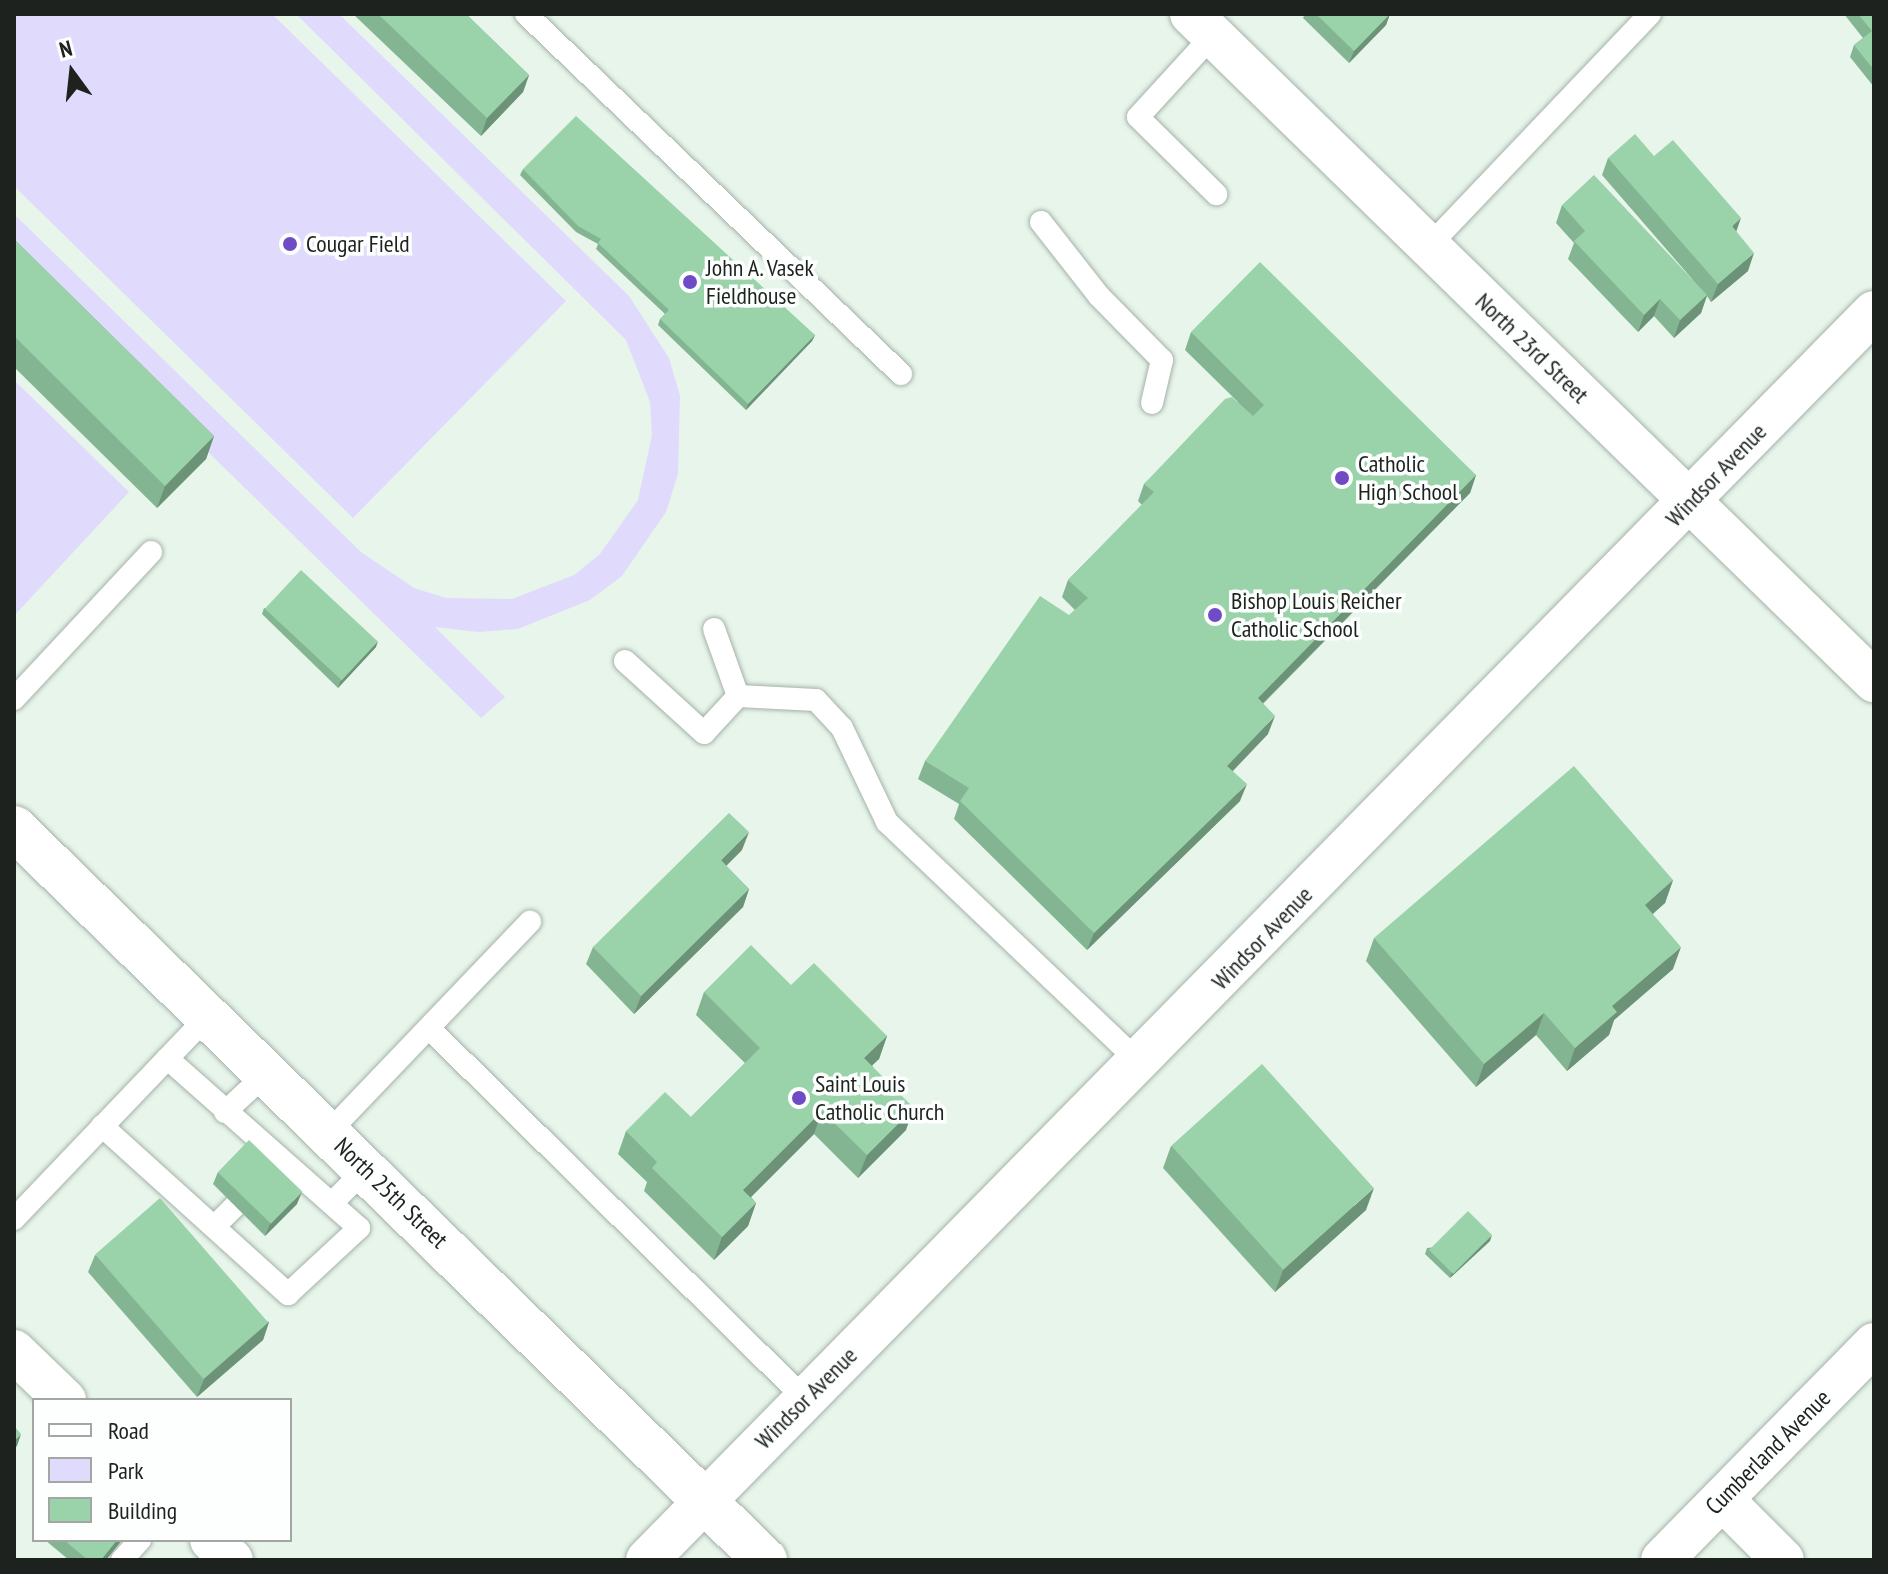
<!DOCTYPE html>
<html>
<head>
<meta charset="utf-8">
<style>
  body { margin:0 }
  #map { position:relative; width:1888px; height:1574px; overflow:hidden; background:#e7f5eb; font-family:"PT Sans Narrow",sans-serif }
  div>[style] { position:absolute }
  .green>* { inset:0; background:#e0dbfd }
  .roads { filter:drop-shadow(0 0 2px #a5b2a8) drop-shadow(0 0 2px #a5b2a8) }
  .service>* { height:22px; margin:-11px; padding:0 11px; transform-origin:11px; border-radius:11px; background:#fff }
  .minor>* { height:42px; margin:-21px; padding:0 21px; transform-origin:21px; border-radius:21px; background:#fff }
  .secondary>* { height:44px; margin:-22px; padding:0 22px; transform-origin:22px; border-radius:22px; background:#fff }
  .wall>* { inset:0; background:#84b592 }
  .shaded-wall>* { inset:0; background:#6c9377 }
  .building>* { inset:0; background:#9ad2aa; transform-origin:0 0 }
  .dots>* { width:22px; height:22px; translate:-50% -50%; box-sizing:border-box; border:4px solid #fcfffd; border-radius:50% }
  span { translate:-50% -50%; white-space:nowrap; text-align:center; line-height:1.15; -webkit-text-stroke:7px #fcfffd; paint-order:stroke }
  .poi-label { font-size:24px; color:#1d221e }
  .left { translate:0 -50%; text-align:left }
  .street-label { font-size:24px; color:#1d221e }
  .frame { position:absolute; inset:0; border:16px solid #1d221e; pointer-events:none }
  .legend { position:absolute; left:32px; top:1398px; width:260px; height:144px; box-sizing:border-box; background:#fcfffd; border:2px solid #a3a7a4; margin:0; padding:10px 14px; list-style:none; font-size:24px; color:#1d221e }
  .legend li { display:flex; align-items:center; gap:16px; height:40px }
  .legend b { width:40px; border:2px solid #a3a7a4 }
  .north { position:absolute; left:32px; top:32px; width:80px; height:80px; -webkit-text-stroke:6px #fcfffd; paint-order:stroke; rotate:345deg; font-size:22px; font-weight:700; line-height:32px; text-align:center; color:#1d221e }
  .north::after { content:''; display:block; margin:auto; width:28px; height:36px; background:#1d221e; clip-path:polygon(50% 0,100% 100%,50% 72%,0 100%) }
</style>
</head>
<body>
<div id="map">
  <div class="green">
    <i style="clip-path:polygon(14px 14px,272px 14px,566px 301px,353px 518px,14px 186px)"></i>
    <i style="clip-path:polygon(296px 14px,339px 14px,629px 296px,669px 358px,680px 396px,678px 474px,666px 512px,622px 576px,590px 600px,518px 629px,478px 632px,435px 627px,505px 697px,481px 718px,14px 263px,14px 214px,361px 552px,414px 588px,446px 598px,512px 599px,574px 575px,600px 554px,638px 500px,652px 435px,650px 402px,626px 340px)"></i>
    <i style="clip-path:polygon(14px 380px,129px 492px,14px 616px)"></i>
  </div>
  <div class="roads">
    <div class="service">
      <i style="left:526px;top:14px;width:520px;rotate:43.83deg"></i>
      <i style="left:1213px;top:35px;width:111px;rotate:132.4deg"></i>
      <i style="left:1138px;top:117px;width:110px;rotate:44.6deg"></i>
      <i style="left:1041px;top:222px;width:94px;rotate:51.9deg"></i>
      <i style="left:1099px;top:296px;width:90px;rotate:45.5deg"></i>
      <i style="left:1162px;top:360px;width:44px;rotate:103.1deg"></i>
      <i style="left:1428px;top:247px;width:322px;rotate:-46.4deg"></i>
      <i style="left:714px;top:629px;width:71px;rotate:70.3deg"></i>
      <i style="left:625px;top:661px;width:107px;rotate:42.3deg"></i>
      <i style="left:704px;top:733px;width:50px;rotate:-47.4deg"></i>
      <i style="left:738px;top:696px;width:78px;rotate:2.9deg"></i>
      <i style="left:816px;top:700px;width:38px;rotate:47deg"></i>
      <i style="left:842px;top:728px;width:104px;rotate:64.4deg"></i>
      <i style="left:887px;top:822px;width:349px;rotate:43.6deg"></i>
      <i style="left:14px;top:699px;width:201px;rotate:-47deg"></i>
      <i style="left:431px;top:1030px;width:525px;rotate:44.61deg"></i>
      <i style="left:225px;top:1112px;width:57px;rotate:-42.9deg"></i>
      <i style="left:102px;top:1126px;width:251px;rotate:42.1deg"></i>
      <i style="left:288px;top:1294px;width:97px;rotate:-42.9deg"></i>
      <i style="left:359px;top:1228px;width:256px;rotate:-138.5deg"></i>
      <i style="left:329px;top:1132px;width:291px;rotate:-46.3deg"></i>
      <i style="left:332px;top:1203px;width:48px;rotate:-45deg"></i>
      <i style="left:14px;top:1219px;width:281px;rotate:-46.3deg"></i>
      <i style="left:214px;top:1227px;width:30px;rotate:-45deg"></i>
      <i style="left:122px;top:1560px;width:27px;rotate:-48deg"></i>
    </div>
    <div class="minor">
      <i style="left:1191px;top:14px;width:955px;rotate:44.32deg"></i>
      <i style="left:14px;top:1351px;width:71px;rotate:43.9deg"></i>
      <i style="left:1722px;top:1499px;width:86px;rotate:45deg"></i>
      <i style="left:211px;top:1540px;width:29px;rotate:44deg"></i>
      <i style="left:647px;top:1560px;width:1750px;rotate:-45.49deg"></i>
      <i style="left:1662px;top:1560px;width:303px;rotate:-45.5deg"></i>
    </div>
    <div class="secondary">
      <i style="left:14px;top:828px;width:1049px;rotate:44.27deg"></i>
    </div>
  </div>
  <div class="wall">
    <i style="clip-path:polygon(353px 14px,466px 14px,529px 75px,523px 92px,481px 136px)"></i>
    <i style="clip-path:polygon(1305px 14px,1390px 14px,1386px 25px,1349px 63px,1303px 18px)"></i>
    <i style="clip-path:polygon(1844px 14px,1874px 14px,1874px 87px,1850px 57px,1854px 45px,1863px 38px)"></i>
    <i style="clip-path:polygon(1654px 156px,1736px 231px,1748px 271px,1711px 302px,1707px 296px,1701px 313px,1674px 338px,1654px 316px,1638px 332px,1568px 259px,1574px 243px,1556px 223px,1562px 205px,1693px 280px,1602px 175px,1608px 158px)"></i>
    <i style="clip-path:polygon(523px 169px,815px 335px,812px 341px,746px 410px,658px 325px,660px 319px,665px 314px,596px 249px,598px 244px,576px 232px,520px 175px)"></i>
    <i style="clip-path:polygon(14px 239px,214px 436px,206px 459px,157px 508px,14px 367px)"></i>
    <i style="clip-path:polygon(1191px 332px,1476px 475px,1470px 493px,1263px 704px,1268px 734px,1233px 771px,1240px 801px,1087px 950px,954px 819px,959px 804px,918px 779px,925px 761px,1075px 610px,1062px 597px,1068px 580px,1142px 505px,1138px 501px,1144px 484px,1238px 402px,1185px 350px)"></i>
    <i style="clip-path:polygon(264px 608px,376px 647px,338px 688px,262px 614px)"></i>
    <i style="clip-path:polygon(742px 850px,726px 866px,749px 889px,743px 907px,634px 1014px,586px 964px,593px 947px)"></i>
    <i style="clip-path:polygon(1673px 880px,1665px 903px,1653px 914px,1673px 969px,1614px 1020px,1609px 1035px,1567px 1071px,1536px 1035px,1476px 1087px,1366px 961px,1374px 938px)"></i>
    <i style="clip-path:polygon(791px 985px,887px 1036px,879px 1059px,872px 1065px,906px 1130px,858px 1178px,814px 1134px,751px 1197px,756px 1203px,748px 1226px,714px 1260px,644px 1191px,647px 1182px,618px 1154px,626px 1131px,691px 1117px,745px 1063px,696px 1015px,704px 992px)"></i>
    <i style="clip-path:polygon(1171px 1146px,1366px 1210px,1275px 1292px,1163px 1168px)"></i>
    <i style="clip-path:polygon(218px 1172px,297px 1204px,265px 1236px,213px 1184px)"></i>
    <i style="clip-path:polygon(1490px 1241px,1450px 1278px,1425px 1254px,1427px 1248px)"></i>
    <i style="clip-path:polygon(95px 1255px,269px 1322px,263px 1340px,197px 1397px,88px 1272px)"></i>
    <i style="clip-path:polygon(45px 1540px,122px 1540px,106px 1560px,69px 1560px)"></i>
  </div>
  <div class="shaded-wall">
    <i style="clip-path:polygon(1390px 14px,1386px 25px,1349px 63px,1354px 51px)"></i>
    <i style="clip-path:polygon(529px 75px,523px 92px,481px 136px,487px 118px)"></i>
    <i style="clip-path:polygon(1741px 218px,1735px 235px,1732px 226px)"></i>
    <i style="clip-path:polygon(1754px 253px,1748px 271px,1711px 302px,1718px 284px)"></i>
    <i style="clip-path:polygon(1707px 295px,1701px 313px,1674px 338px,1680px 320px)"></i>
    <i style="clip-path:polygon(1660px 299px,1654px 316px,1638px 332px,1644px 315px)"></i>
    <i style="clip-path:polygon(815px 335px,812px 341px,746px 410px,748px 404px)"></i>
    <i style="clip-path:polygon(214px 436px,206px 459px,157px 508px,165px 486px)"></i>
    <i style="clip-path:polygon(1476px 475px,1470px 493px,1251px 715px,1258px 698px)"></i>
    <i style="clip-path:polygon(378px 641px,376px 647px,338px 688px,340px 682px)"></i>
    <i style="clip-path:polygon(1275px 716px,1268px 734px,1221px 783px,1227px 766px)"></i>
    <i style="clip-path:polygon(1247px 784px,1240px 801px,1087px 950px,1094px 933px)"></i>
    <i style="clip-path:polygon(749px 832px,742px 850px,714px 878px,721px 860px)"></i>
    <i style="clip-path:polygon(1673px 880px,1665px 903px,1637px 927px,1645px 905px)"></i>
    <i style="clip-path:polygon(749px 889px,743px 907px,634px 1014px,641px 996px)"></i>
    <i style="clip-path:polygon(1681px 947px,1673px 969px,1614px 1020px,1609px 1035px,1567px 1071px,1575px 1048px,1612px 1006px)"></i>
    <i style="clip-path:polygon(1544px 1013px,1536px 1035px,1476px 1087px,1484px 1064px)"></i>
    <i style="clip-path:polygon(887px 1036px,879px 1059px,856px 1081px,864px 1058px)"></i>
    <i style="clip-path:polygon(914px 1108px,906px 1130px,858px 1178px,867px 1155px)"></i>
    <i style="clip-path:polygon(822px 1111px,814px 1134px,735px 1213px,743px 1190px)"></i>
    <i style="clip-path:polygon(1374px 1188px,1366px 1210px,1275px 1292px,1283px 1270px)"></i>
    <i style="clip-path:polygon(302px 1192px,297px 1204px,265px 1236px,270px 1224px)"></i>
    <i style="clip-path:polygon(756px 1203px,748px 1226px,714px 1260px,722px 1237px)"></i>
    <i style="clip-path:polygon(1492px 1235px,1490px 1241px,1450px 1278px,1452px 1272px)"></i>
    <i style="clip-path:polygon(269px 1322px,263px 1340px,197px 1397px,204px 1379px)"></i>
    <i style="clip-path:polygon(21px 1434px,17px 1446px,14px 1449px,14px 1441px)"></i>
    <i style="clip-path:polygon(117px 1540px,122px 1540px,106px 1560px,101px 1560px)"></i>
  </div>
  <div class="building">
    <i style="clip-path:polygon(378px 14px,466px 14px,529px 75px,487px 118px)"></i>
    <i style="clip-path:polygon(1316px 14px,1390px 14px,1354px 51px)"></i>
    <i style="clip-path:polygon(1858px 14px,1874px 14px,1874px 70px,1854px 45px,1872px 31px)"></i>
    <i style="clip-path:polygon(576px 116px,815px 335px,748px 404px,660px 319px,669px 310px,598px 243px,601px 239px,578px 226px,523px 169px)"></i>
    <i style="clip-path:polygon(1635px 134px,1654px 156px,1673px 140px,1741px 218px,1732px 226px,1754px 253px,1718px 284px,1608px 158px)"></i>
    <i style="clip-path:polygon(1594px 175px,1707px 295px,1680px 320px,1660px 299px,1644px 315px,1574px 241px,1585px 231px,1562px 205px)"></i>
    <i style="clip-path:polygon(14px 239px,214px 436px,165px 486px,14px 336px)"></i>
    <i style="clip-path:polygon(1260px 262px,1476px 475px,1258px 698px,1275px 716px,1227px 766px,1247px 784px,1094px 933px,960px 801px,969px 788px,925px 761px,1040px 596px,1069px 615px,1088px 598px,1068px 580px,1154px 492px,1144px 484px,1225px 399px,1232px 397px,1253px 416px,1264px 405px,1191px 332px)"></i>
    <i style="left:301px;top:570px;width:105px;height:53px;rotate:43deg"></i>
    <i style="clip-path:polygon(1574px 766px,1673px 880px,1645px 905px,1681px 947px,1612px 1006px,1617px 1012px,1575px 1048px,1544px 1013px,1484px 1064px,1374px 938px)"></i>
    <i style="clip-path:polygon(729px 813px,749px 832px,721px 860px,749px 889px,641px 996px,593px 947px)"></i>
    <i style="clip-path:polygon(751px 945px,791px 985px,814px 963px,887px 1036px,864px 1058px,914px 1108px,867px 1155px,822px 1111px,743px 1190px,756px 1203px,722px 1237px,652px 1168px,657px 1162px,626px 1131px,665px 1092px,691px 1117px,760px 1048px,704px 992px)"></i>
    <i style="left:1262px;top:1064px;width:167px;height:122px;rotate:48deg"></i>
    <i style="left:249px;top:1140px;width:74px;height:45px;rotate:44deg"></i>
    <i style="left:160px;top:1198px;width:165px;height:86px;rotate:49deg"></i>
    <i style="left:1468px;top:1211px;width:34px;height:55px;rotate:45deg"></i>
    <i style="clip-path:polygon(14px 1426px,21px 1434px,14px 1441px)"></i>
    <i style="clip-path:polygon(64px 1540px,117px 1540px,101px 1560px,88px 1560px)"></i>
  </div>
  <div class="dots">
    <i style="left:290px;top:244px;background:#6f4cc5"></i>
    <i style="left:690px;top:282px;background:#6f4cc5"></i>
    <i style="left:1342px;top:478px;background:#6f4cc5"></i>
    <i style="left:1215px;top:615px;background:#6f4cc5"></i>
    <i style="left:799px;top:1098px;background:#6f4cc5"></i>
  </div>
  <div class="poi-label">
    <span class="left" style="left:306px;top:244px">Cougar Field</span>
    <span class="left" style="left:706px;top:282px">John A. Vasek<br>Fieldhouse</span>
    <span class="left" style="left:1358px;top:478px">Catholic<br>High School</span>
    <span class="left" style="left:1231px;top:615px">Bishop Louis Reicher<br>Catholic School</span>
    <span class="left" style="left:815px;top:1098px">Saint Louis<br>Catholic Church</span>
  </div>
  <div class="street-label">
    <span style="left:1532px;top:348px;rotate:44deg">North 23rd Street</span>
    <span style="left:1716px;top:475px;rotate:-46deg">Windsor Avenue</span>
    <span style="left:1262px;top:938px;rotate:-46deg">Windsor Avenue</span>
    <span style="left:391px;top:1193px;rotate:44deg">North 25th Street</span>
    <span style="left:806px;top:1398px;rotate:-45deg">Windsor Avenue</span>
    <span style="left:1768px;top:1452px;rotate:-45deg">Cumberland Avenue</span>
  </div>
  <div class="frame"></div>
  <ul class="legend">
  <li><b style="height:10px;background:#fff"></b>Road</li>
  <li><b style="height:22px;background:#e0dbfd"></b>Park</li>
  <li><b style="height:22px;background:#9ad2aa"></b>Building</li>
  </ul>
  <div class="north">N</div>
</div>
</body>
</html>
